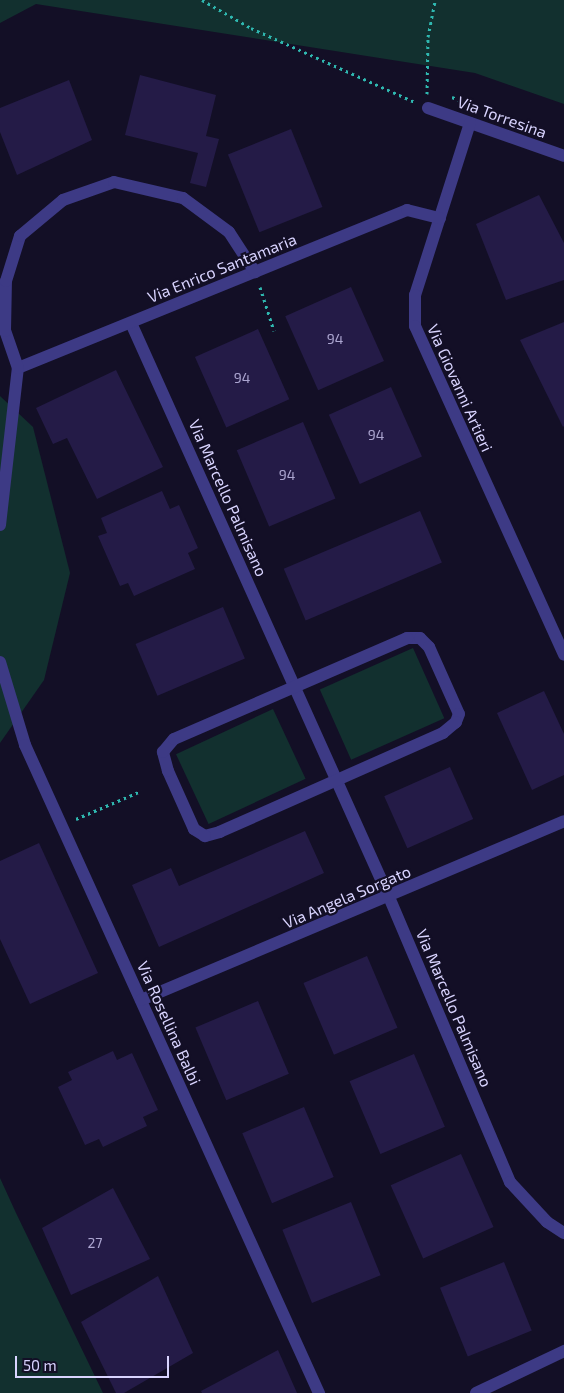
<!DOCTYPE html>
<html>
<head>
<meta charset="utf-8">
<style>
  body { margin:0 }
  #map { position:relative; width:564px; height:1393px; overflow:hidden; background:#130f26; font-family:"Exo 2",sans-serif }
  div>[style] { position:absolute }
  .green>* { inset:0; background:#12302f; transform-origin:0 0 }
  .building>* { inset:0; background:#241b47; transform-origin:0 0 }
  .path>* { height:3px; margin-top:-1.5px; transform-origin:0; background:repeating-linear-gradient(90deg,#2fb8b0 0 2.5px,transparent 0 6.5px) }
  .minor>* { height:12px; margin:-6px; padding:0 6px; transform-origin:6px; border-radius:6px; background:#3d3a85 }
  span { translate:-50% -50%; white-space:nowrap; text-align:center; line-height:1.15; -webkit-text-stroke:4.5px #130f26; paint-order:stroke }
  .number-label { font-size:14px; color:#aca6d1 }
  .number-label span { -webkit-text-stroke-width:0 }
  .street-label { font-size:16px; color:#d9d4ff }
  .scale { position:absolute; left:15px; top:1356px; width:154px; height:22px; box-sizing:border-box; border:2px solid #d9d4ff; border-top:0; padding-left:6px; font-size:15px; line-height:18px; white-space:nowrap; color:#d9d4ff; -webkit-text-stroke:4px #130f26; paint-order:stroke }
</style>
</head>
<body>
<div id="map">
  <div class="green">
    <i style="clip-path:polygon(0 0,564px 0,564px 104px,475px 73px,36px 4px,0 23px)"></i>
    <i style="clip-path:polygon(0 396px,33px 427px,70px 573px,44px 680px,0 743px)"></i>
    <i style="left:413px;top:648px;width:77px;height:102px;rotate:66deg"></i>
    <i style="left:273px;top:709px;width:77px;height:107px;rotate:65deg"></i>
    <i style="clip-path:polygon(0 1178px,16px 1213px,103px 1393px,0 1393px)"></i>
  </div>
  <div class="building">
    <i style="clip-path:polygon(140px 75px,216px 95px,206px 136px,219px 139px,206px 187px,190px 183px,198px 153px,125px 135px)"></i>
    <i style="clip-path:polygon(69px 80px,92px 140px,17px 175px,0 132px,0 108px)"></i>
    <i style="left:291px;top:129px;width:84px;height:68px;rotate:68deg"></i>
    <i style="clip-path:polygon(539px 195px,564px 243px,564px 280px,506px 300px,476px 224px)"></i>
    <i style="left:351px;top:287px;width:81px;height:72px;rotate:66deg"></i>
    <i style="clip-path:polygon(564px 322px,564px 426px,563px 427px,520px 340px)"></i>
    <i style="left:258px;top:329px;width:77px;height:69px;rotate:66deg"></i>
    <i style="clip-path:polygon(116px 370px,163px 467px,97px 499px,67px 438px,53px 444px,36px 408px)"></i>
    <i style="left:391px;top:387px;width:76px;height:68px;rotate:66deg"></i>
    <i style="left:303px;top:422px;width:83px;height:72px;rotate:67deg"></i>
    <i style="clip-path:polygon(162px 491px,170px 509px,179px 505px,198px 548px,188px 553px,195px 569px,134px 596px,128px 583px,120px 586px,98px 536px,107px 533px,101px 518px)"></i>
    <i style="left:420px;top:511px;width:56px;height:148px;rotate:67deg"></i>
    <i style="left:223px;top:607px;width:56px;height:95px;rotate:67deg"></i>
    <i style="clip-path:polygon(544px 691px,564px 734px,564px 775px,532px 790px,497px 713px)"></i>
    <i style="left:450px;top:767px;width:57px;height:72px;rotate:66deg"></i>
    <i style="clip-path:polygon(305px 831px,324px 873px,159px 947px,132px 885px,171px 868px,179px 886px)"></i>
    <i style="clip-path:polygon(39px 843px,98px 973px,30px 1004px,0 939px,0 861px)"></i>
    <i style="left:367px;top:956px;width:78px;height:69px;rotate:67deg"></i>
    <i style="left:258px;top:1001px;width:79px;height:68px;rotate:67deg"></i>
    <i style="clip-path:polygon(113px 1051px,117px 1060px,132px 1053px,158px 1110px,143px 1117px,147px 1126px,103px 1147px,99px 1139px,85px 1145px,58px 1087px,72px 1080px,68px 1072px)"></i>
    <i style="left:414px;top:1054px;width:79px;height:70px;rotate:67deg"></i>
    <i style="left:304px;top:1107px;width:76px;height:67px;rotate:67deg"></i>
    <i style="left:461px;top:1154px;width:80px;height:77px;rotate:66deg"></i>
    <i style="clip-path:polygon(113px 1188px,150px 1259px,71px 1295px,42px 1228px)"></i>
    <i style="left:351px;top:1202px;width:79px;height:74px;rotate:68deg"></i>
    <i style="left:504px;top:1262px;width:74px;height:69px;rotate:68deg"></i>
    <i style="clip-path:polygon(158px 1276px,193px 1353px,124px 1393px,116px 1393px,81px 1322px)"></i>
    <i style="clip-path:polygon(278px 1350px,297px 1393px,202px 1393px,201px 1391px)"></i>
  </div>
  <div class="path">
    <i style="left:202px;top:0;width:56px;rotate:29.7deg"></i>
    <i style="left:251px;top:28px;width:180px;rotate:24.3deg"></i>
    <i style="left:427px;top:94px;width:57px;rotate:-89deg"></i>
    <i style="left:428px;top:37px;width:38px;rotate:-79deg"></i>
    <i style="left:452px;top:97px;width:16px;rotate:22deg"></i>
    <i style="left:260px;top:287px;width:46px;rotate:72.3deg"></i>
    <i style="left:76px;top:819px;width:71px;rotate:-23.3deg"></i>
  </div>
  <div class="minor">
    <i style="left:428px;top:108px;width:144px;rotate:19.4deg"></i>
    <i style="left:470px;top:123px;width:181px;rotate:107.7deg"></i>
    <i style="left:415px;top:295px;width:31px;rotate:90deg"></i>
    <i style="left:415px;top:326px;width:361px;rotate:65.6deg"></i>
    <i style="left:131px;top:323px;width:629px;rotate:65.8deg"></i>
    <i style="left:389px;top:897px;width:310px;rotate:67deg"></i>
    <i style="left:510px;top:1182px;width:54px;rotate:47.2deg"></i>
    <i style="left:547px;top:1222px;width:20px;rotate:33deg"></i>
    <i style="left:18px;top:368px;width:420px;rotate:-22.1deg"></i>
    <i style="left:407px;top:210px;width:34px;rotate:14deg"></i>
    <i style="left:0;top:525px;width:158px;rotate:-83.5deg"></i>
    <i style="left:18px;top:368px;width:39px;rotate:-109deg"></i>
    <i style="left:5px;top:331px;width:50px;rotate:-88.9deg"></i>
    <i style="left:6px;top:281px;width:47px;rotate:-72.7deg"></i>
    <i style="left:20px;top:236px;width:56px;rotate:-39.9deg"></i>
    <i style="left:63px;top:200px;width:54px;rotate:-19.4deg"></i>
    <i style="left:114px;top:182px;width:71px;rotate:13.1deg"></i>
    <i style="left:183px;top:198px;width:57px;rotate:36.5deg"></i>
    <i style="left:229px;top:232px;width:48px;rotate:57deg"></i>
    <i style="left:407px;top:638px;width:13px"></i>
    <i style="left:420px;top:638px;width:13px;rotate:45deg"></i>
    <i style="left:429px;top:647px;width:73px;rotate:65.9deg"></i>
    <i style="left:459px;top:714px;width:9px;rotate:111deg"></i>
    <i style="left:456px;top:722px;width:17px;rotate:140deg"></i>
    <i style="left:443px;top:733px;width:244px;rotate:156.1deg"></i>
    <i style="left:220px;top:832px;width:16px;rotate:165deg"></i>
    <i style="left:205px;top:836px;width:13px;rotate:-148deg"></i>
    <i style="left:194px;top:829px;width:64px;rotate:-114.1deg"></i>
    <i style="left:168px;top:771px;width:20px;rotate:-105deg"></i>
    <i style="left:163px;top:752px;width:17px;rotate:-50deg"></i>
    <i style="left:174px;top:739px;width:254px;rotate:-23.4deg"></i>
    <i style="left:0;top:662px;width:87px;rotate:73.2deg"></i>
    <i style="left:25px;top:745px;width:712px;rotate:65.6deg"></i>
    <i style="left:141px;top:1000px;width:459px;rotate:-22.9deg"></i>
    <i style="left:476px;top:1393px;width:98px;rotate:-25.5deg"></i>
  </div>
  <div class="number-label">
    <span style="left:335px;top:339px">94</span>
    <span style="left:242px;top:378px">94</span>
    <span style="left:376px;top:435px">94</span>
    <span style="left:287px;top:475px">94</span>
    <span style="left:95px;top:1243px">27</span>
  </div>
  <div class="street-label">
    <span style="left:502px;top:117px;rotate:20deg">Via Torresina</span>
    <span style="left:222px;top:268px;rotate:-22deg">Via Enrico Santamaria</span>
    <span style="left:460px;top:388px;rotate:66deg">Via Giovanni Artieri</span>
    <span style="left:228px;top:498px;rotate:66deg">Via Marcello Palmisano</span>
    <span style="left:347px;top:897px;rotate:-23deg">Via Angela Sorgato</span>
    <span style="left:454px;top:1008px;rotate:67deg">Via Marcello Palmisano</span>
    <span style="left:169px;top:1023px;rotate:66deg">Via Rosellina Balbi</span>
  </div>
  <div class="scale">50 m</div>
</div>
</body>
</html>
